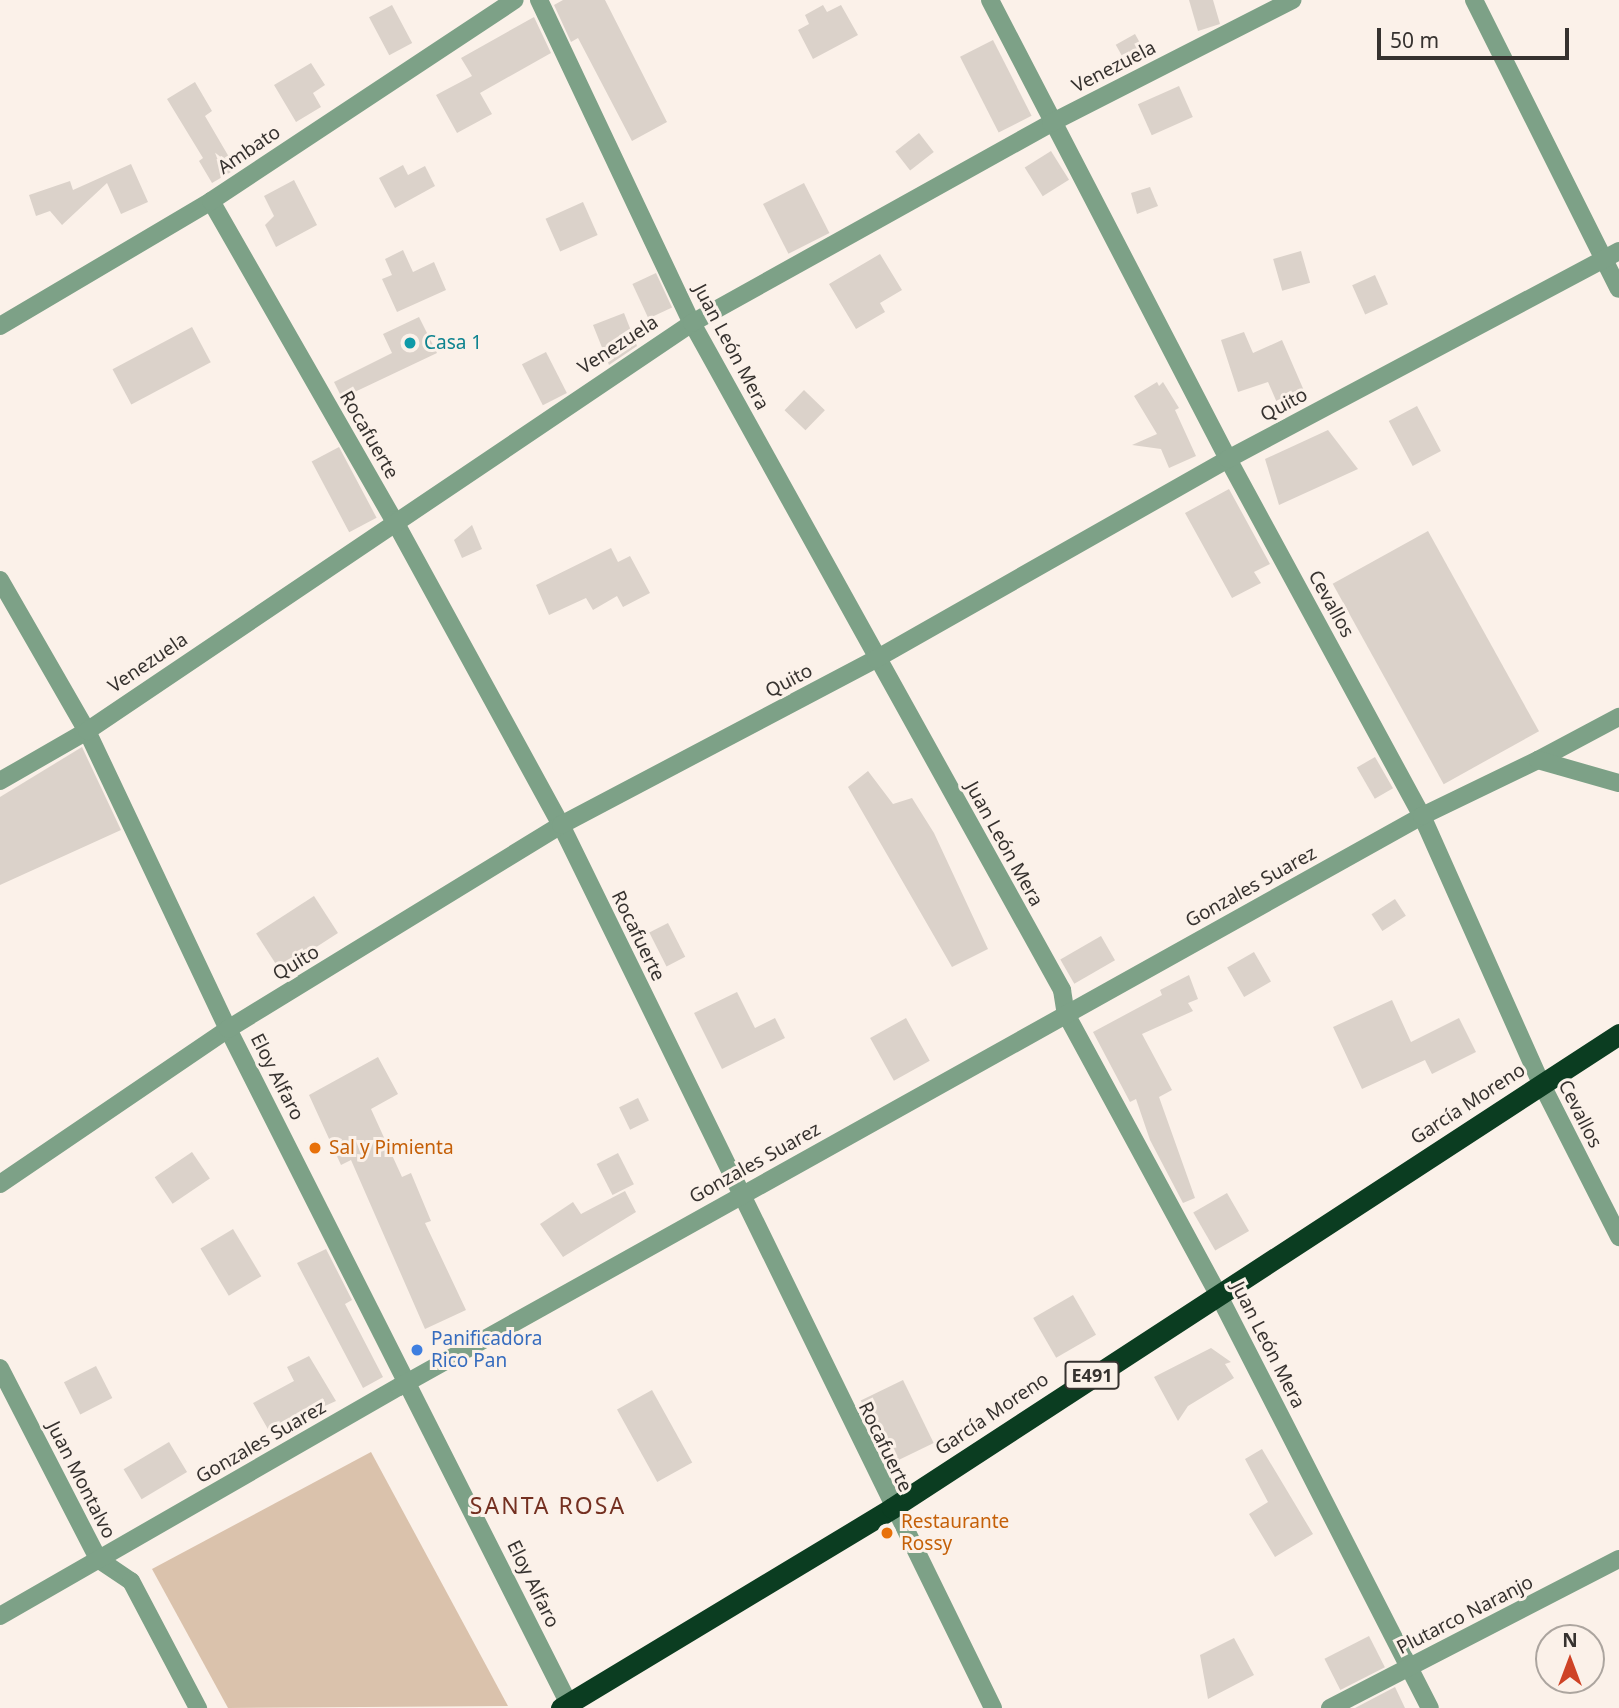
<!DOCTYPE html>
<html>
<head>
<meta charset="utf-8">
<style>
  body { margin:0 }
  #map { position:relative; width:1619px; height:1708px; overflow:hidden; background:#fbf1e9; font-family:"Noto Sans",sans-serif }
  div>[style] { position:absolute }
  .green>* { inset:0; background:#dac2ac }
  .building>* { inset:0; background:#dbd2ca; transform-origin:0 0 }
  .minor>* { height:18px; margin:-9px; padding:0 9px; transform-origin:9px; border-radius:9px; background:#7da187 }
  .highway>* { height:21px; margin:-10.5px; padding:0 10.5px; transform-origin:10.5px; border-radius:10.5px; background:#0b3d21 }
  .dots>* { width:19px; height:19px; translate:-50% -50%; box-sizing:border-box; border:4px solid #fbf1e9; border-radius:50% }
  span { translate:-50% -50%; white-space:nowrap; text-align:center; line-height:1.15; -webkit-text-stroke:6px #fbf1e9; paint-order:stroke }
  .shield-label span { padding:2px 5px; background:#fbf1e9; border:2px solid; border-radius:5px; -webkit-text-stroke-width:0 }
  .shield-label { font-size:18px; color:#36322f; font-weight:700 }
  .street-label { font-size:19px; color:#36322f }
  .culture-label { font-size:19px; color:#0d838f }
  .left { translate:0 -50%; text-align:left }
  .food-label { font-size:19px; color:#c56008 }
  .shop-label { font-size:19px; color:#366cbe }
  .quarter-label { font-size:23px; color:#743021; letter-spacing:2px }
  .north { position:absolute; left:1535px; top:1624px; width:70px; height:70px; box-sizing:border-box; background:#fbf1e9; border:2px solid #aca59f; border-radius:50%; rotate:0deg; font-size:19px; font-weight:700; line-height:28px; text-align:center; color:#36322f }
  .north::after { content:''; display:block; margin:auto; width:24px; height:32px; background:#ce4326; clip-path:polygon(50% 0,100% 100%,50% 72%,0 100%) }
  .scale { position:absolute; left:1377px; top:28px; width:192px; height:32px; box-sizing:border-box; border:4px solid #36322f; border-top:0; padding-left:9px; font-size:21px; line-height:24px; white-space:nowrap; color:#36322f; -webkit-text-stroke:5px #fbf1e9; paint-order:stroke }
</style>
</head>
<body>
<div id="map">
  <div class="green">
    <i style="clip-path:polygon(371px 1452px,508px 1706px,228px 1708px,152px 1569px)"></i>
  </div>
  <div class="building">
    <i style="clip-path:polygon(563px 0,605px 0,667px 122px,632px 141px,578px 38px,571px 42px,554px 5px)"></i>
    <i style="clip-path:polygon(1189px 0,1213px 0,1220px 24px,1198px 31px)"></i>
    <i style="left:392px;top:5px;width:43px;height:26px;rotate:62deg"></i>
    <i style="clip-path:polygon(823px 5px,827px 12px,841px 5px,858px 35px,813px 59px,798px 30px,809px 24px,805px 15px)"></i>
    <i style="clip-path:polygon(534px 17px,551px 53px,480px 93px,492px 114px,457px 133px,436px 95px,472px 76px,461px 58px)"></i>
    <i style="left:1135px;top:34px;width:25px;height:22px;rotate:61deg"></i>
    <i style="left:993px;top:40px;width:85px;height:37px;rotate:63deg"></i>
    <i style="clip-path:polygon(311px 63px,325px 85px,313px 93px,321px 107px,296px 122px,274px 85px)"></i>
    <i style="clip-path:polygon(195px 82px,212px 111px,205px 116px,236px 169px,212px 183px,199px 161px,203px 158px,167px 99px)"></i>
    <i style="left:1179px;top:86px;width:34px;height:45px;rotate:66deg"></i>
    <i style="left:919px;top:133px;width:24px;height:30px;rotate:52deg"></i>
    <i style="left:1051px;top:151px;width:34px;height:31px;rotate:58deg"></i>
    <i style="clip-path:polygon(131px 164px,148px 202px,121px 214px,107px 183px,62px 225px,50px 211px,36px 216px,29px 195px,70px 181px,73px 190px)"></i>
    <i style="clip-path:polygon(403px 165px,408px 175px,425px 166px,435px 186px,395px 208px,379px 178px)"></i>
    <i style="clip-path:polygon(294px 180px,317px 225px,276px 247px,265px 225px,274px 216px,264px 196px)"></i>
    <i style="left:804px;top:183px;width:56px;height:46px;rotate:63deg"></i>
    <i style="clip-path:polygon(1150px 187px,1158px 206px,1137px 214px,1131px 193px)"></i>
    <i style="left:583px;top:202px;width:36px;height:41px;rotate:66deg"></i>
    <i style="clip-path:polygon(403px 250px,413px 272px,434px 262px,446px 290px,397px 312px,382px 279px,392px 275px,385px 259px)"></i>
    <i style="left:1301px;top:251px;width:33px;height:29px;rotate:74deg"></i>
    <i style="clip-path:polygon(880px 254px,902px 290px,880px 303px,885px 312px,856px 329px,829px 284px)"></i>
    <i style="left:656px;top:273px;width:38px;height:26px;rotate:65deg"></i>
    <i style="left:1375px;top:275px;width:32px;height:25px;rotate:66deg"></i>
    <i style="clip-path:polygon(624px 313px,637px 346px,609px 365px,593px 325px)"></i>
    <i style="clip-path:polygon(419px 317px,437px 353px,342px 398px,334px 382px,392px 353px,383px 334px)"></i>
    <i style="left:192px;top:327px;width:40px;height:90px;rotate:62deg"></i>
    <i style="clip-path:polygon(1244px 332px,1253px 353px,1282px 340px,1305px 393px,1278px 405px,1268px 382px,1238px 392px,1221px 340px)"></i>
    <i style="left:546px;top:352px;width:46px;height:27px;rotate:63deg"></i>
    <i style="clip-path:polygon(1157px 382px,1159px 386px,1163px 382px,1179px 408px,1175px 410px,1196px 456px,1169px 468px,1161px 449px,1132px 445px,1157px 434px,1134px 396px)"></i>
    <i style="left:804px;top:390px;width:29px;height:28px;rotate:44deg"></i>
    <i style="left:1417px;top:406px;width:51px;height:32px;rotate:62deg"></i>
    <i style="clip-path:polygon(1328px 430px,1358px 469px,1279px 505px,1265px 459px)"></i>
    <i style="left:339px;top:447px;width:80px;height:31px;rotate:62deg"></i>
    <i style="clip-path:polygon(1229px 489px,1270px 564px,1254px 572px,1261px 583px,1232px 598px,1185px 513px)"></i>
    <i style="clip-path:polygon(472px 525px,482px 549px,462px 558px,454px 540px)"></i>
    <i style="left:1428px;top:531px;width:229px;height:109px;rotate:61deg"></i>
    <i style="clip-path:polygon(611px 548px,618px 562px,630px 556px,650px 593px,623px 607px,617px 596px,593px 610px,586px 598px,549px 615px,536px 585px)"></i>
    <i style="clip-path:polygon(82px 747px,121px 830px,0 885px,0 797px)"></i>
    <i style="left:1375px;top:757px;width:36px;height:21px;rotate:60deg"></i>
    <i style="clip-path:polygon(868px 771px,893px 804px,912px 798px,934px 833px,988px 949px,952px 967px,848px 787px)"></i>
    <i style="left:314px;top:896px;width:44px;height:69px;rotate:57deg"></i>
    <i style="left:1395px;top:899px;width:20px;height:28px;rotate:57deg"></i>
    <i style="left:668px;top:923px;width:38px;height:21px;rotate:63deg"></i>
    <i style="left:1101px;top:936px;width:28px;height:47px;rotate:60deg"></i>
    <i style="left:1254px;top:952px;width:34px;height:31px;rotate:60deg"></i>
    <i style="clip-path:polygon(1189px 975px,1198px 999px,1188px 1003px,1193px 1011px,1142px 1034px,1172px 1090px,1159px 1097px,1195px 1198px,1183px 1203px,1150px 1140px,1136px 1099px,1130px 1102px,1093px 1032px,1162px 995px,1160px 990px)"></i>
    <i style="clip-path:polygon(737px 992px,755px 1028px,775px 1018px,785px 1038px,722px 1069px,694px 1013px)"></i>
    <i style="clip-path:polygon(1392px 1000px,1411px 1042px,1459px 1018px,1476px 1052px,1432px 1074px,1425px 1060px,1362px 1089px,1333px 1027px)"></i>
    <i style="left:906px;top:1018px;width:49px;height:41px;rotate:61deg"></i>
    <i style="clip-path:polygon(378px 1057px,398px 1094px,371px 1109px,402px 1177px,411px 1173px,431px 1221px,425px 1223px,466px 1310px,425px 1329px,351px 1160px,341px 1165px,309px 1095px)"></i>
    <i style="left:638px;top:1098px;width:25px;height:21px;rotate:64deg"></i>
    <i style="left:192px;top:1152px;width:32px;height:45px;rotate:56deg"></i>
    <i style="left:618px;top:1153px;width:35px;height:24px;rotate:63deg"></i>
    <i style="clip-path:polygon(625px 1191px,636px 1212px,563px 1257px,540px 1224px,573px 1202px,581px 1214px)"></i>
    <i style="left:1227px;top:1193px;width:44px;height:39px;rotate:60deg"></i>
    <i style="left:233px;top:1229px;width:55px;height:38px;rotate:59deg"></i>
    <i style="clip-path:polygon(326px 1249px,352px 1300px,345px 1304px,383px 1377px,363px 1388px,297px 1263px)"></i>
    <i style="left:1073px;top:1295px;width:46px;height:46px;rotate:60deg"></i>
    <i style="clip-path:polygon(1211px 1348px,1231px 1362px,1225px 1364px,1234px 1378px,1188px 1406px,1178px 1421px,1154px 1377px)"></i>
    <i style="clip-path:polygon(309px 1356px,336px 1401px,269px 1431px,253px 1403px,294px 1381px,287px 1367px)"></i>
    <i style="left:96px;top:1366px;width:36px;height:36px;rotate:63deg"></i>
    <i style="left:903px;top:1380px;width:70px;height:47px;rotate:64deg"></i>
    <i style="left:652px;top:1390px;width:83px;height:40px;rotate:61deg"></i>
    <i style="left:169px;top:1442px;width:35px;height:53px;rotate:59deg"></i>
    <i style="clip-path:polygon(1262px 1449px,1313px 1534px,1275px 1557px,1249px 1514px,1268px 1502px,1245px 1459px)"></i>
    <i style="left:1369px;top:1636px;width:35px;height:50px;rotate:63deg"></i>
    <i style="clip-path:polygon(1234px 1638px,1254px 1675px,1208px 1699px,1200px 1655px)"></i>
    <i style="clip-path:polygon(1395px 1687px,1405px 1708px,1355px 1708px)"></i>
  </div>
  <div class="minor">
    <i style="left:539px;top:0;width:357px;rotate:64.7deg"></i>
    <i style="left:692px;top:323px;width:763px;rotate:60.98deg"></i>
    <i style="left:1062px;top:990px;width:24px;rotate:81deg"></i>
    <i style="left:1066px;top:1014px;width:316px;rotate:61.5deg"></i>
    <i style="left:1217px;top:1292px;width:467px;rotate:62.9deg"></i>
    <i style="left:990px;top:0;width:517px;rotate:62.59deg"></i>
    <i style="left:1228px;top:459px;width:406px;rotate:61.5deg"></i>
    <i style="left:1422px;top:816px;width:292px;rotate:66deg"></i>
    <i style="left:1541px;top:1083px;width:173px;rotate:63.1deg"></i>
    <i style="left:1474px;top:0;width:323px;rotate:63.4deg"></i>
    <i style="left:211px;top:201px;width:368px;rotate:60.2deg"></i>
    <i style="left:394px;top:520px;width:348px;rotate:61.3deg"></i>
    <i style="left:561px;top:825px;width:983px;rotate:63.93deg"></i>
    <i style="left:0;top:326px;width:245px;rotate:-30.6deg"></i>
    <i style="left:211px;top:201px;width:364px;rotate:-33.5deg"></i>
    <i style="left:0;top:580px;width:174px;rotate:60.1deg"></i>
    <i style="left:87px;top:731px;width:330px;rotate:64.7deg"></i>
    <i style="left:228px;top:1029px;width:761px;rotate:63.2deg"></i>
    <i style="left:1538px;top:760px;width:92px;rotate:-28deg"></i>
    <i style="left:0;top:781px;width:100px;rotate:-29.9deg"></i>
    <i style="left:87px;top:731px;width:730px;rotate:-33.99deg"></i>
    <i style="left:692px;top:323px;width:411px;rotate:-29.1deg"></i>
    <i style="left:1051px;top:123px;width:271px;rotate:-27deg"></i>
    <i style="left:0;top:1184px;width:276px;rotate:-34.2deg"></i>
    <i style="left:228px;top:1029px;width:391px;rotate:-31.5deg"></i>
    <i style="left:561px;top:825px;width:356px;rotate:-27.8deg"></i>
    <i style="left:876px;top:659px;width:405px;rotate:-29.6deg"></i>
    <i style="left:1228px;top:459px;width:443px;rotate:-28deg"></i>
    <i style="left:0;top:1368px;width:215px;rotate:62.8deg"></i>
    <i style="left:98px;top:1559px;width:40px;rotate:34deg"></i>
    <i style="left:131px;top:1581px;width:144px;rotate:62.2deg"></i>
    <i style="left:0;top:1616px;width:460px;rotate:-29.9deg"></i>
    <i style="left:399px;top:1387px;width:1172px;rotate:-29.17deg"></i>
    <i style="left:1422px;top:816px;width:129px;rotate:-25.8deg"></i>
    <i style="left:1538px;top:760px;width:84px;rotate:15.9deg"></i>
    <i style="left:1330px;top:1708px;width:325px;rotate:-27.3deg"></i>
  </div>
  <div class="highway">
    <i style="left:561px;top:1708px;width:387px;rotate:-31.1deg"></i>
    <i style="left:892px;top:1508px;width:868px;rotate:-33.1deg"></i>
  </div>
  <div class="dots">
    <i style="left:410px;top:343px;background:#0f9aa8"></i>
    <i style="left:315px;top:1148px;background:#e8710a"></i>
    <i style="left:417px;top:1350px;background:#3f7fe0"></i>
    <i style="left:887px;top:1533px;background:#e8710a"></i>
  </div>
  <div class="shield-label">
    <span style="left:1092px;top:1375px">E491</span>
  </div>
  <div class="street-label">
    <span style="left:1114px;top:67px;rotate:-27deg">Venezuela</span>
    <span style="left:249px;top:150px;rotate:-34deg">Ambato</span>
    <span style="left:618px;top:345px;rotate:-33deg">Venezuela</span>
    <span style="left:731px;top:347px;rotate:62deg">Juan León Mera</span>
    <span style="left:1284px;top:405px;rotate:-28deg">Quito</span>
    <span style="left:369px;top:435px;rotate:60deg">Rocafuerte</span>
    <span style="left:1331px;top:604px;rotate:61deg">Cevallos</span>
    <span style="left:148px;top:663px;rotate:-34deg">Venezuela</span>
    <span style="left:789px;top:681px;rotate:-28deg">Quito</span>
    <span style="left:1004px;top:844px;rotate:61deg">Juan León Mera</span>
    <span style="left:1251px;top:887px;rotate:-29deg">Gonzales Suarez</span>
    <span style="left:638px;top:936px;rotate:64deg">Rocafuerte</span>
    <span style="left:296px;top:963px;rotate:-31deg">Quito</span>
    <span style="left:277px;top:1077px;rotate:63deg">Eloy Alfaro</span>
    <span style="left:1468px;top:1104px;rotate:-33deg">García Moreno</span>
    <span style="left:1580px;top:1114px;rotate:63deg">Cevallos</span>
    <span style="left:755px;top:1163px;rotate:-29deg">Gonzales Suarez</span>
    <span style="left:1268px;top:1345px;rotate:63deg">Juan León Mera</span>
    <span style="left:992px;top:1414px;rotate:-34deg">García Moreno</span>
    <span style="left:261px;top:1442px;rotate:-30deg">Gonzales Suarez</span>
    <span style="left:885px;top:1447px;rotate:64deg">Rocafuerte</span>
    <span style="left:81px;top:1480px;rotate:63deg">Juan Montalvo</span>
    <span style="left:533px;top:1584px;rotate:64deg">Eloy Alfaro</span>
    <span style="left:1465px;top:1615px;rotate:-27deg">Plutarco Naranjo</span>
  </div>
  <div class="culture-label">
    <span class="left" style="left:424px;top:343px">Casa 1</span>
  </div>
  <div class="food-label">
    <span class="left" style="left:329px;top:1148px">Sal y Pimienta</span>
    <span class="left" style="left:901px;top:1533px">Restaurante<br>Rossy</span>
  </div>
  <div class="shop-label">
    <span class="left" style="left:431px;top:1350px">Panificadora<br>Rico Pan</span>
  </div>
  <div class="quarter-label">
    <span style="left:548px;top:1505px">SANTA ROSA</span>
  </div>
  <div class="north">N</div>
  <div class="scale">50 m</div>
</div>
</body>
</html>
